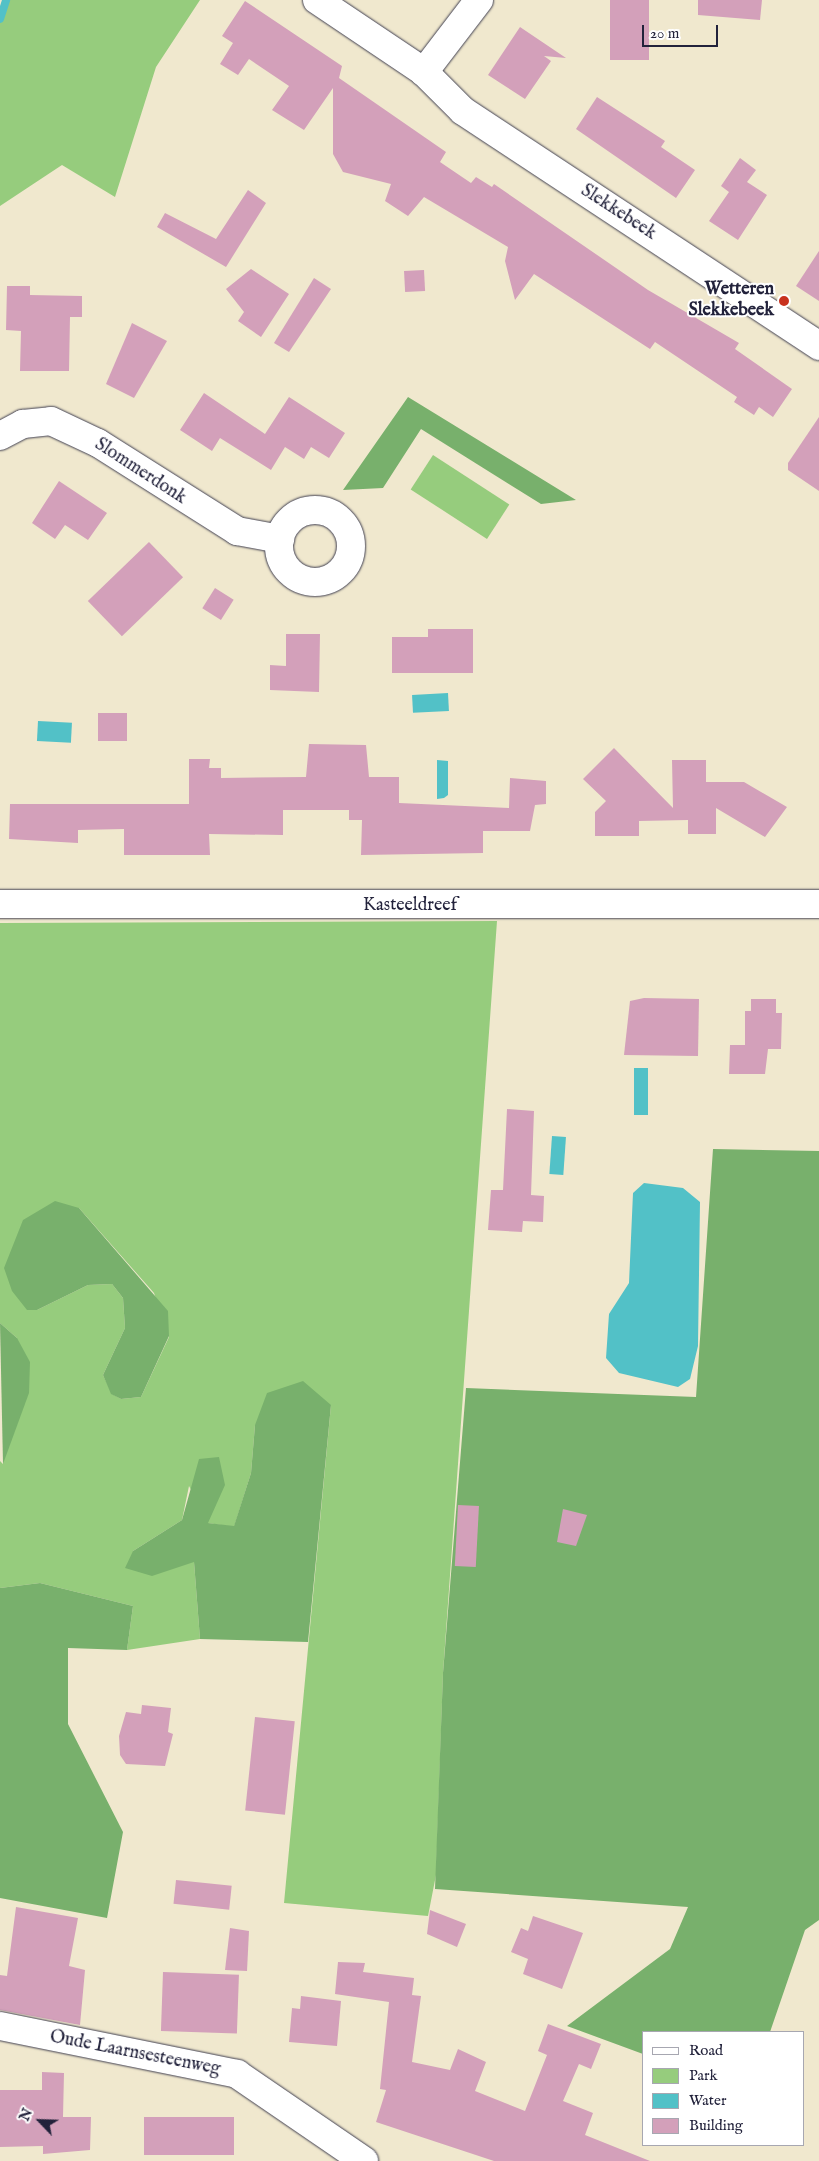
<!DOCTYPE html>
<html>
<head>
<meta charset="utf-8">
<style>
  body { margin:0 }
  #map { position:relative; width:819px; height:2161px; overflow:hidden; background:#f0e8ce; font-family:"IM FELL English",serif }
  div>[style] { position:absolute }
  .green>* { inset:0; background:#96cc7d; transform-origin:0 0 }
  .forest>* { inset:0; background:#78b06c }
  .water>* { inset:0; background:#52c1c7; transform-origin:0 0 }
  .stream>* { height:8px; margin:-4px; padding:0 4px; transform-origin:4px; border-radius:4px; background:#52c1c7 }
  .building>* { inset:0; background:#d3a0ba; transform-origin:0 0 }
  .roads { filter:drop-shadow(0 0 1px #414051) drop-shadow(0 0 1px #414051) }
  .minor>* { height:28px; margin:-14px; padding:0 14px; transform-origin:14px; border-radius:14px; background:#fff }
  .minor>.ring { margin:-14px; padding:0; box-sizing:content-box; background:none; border:28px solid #fff; border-radius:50% }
  .dots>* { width:14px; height:14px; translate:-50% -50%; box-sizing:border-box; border:2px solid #fff; border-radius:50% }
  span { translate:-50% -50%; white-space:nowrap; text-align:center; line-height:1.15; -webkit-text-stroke:4px #fff; paint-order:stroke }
  .street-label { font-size:18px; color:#22223b }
  .poi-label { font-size:18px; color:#22223b; font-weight:700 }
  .right { translate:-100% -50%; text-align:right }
  .legend { position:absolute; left:642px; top:2031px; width:162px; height:115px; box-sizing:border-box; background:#fff; border:1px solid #a7a7b1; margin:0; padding:6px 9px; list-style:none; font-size:15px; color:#22223b }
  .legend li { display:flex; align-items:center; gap:10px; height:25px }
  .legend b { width:25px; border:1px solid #a7a7b1 }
  .north { position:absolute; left:15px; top:2096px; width:50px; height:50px; -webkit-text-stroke:4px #fff; paint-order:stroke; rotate:294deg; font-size:14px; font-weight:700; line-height:20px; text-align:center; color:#22223b }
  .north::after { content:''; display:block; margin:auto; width:18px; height:22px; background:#22223b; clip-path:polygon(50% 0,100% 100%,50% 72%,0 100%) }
  .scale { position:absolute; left:642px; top:25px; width:76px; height:22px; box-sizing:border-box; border:2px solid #22223b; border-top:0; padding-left:6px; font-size:15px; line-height:18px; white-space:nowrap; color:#22223b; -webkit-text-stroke:4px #fff; paint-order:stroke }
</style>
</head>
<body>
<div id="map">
  <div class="green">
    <i style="clip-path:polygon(6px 0,200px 0,156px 67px,115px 197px,62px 165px,0 206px,0 19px)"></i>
    <i style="left:433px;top:455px;width:91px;height:41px;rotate:33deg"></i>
    <i style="clip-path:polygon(evenodd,497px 921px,443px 1673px,436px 1875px,428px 1916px,284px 1903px,331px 1405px,255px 1425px,251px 1473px,234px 1527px,208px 1523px,189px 1486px,182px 1520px,133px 1551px,194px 1562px,200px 1639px,127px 1650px,133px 1606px,40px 1583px,0 1588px,0 1461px,3px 1464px,17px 1338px,0 1323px,0 923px,497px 921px,79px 1208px,154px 1293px,169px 1337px,141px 1397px,121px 1399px,112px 1394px,103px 1375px,125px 1328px,123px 1298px,112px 1284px,88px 1285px,37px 1310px,79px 1208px)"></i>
  </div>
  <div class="forest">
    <i style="clip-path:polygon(408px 397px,576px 500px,541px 504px,421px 429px,383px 488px,343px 490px)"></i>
    <i style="clip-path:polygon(713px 1149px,819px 1151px,819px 1920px,805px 1930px,770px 2032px,643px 2032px,643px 2054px,567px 2026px,670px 1949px,688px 1907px,435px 1889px,443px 1673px,466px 1388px,696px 1397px)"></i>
    <i style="clip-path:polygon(55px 1201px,79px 1208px,168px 1311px,169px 1336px,141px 1397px,121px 1399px,111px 1394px,103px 1375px,125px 1328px,123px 1298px,112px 1284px,88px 1285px,37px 1310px,27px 1310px,12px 1291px,4px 1268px,23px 1220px)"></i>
    <i style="clip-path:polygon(0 1323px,17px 1338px,30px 1362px,29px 1393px,3px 1464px)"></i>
    <i style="clip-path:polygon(303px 1381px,331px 1405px,308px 1642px,200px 1639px,194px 1562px,152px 1576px,125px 1568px,133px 1551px,182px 1520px,199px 1459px,219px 1457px,225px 1485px,208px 1523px,234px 1526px,251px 1473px,255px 1425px,267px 1393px)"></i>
    <i style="clip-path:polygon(40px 1583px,133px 1606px,127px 1650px,68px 1648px,68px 1724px,123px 1832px,107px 1918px,0 1898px,0 1588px)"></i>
  </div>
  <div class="water">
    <i style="left:448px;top:693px;width:18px;height:36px;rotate:87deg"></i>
    <i style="left:38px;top:721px;width:34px;height:20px;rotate:3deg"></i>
    <i style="clip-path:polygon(437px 760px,448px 761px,448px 795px,444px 798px,437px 799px)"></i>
    <i style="left:634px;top:1068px;width:14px;height:47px"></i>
    <i style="left:552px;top:1136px;width:14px;height:38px;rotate:4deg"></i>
    <i style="clip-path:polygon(644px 1183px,683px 1188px,700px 1202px,698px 1346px,690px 1379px,678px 1387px,619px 1373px,606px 1358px,609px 1314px,629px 1283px,633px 1193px)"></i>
  </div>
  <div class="stream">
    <i style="left:0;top:19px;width:20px;rotate:-72deg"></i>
  </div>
  <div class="building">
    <i style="left:610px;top:0;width:39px;height:60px"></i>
    <i style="clip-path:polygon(698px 0,762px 0,760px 20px,698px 15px)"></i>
    <i style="clip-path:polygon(245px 1px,342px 66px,339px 78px,446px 152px,440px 162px,471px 183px,476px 177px,492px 187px,494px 184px,648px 290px,739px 343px,735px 349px,792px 389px,773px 417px,759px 407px,754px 415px,734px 402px,737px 397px,655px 342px,650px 349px,534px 274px,515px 300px,505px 261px,508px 247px,424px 197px,408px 216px,385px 201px,391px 184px,343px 172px,333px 154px,333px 88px,304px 130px,272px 110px,289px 86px,249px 59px,238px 75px,220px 64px,233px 43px,222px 36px)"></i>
    <i style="clip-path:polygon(520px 27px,566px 58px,544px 56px,551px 61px,525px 99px,488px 75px)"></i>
    <i style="clip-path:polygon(597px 97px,665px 141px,661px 147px,695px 170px,676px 198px,576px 129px)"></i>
    <i style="clip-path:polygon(740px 158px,756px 170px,747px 182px,767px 195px,738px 240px,709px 221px,729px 192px,721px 186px)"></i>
    <i style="clip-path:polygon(248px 190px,266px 203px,226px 267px,157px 227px,165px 213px,216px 239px)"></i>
    <i style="clip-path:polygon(819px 251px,819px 301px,796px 286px)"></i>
    <i style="clip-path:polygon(251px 269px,289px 294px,261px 337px,238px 321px,244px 312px,226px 289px)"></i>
    <i style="left:424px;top:270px;width:21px;height:20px;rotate:87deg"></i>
    <i style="clip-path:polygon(314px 278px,331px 289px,289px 352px,274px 343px)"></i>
    <i style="clip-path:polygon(7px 286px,30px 286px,30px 295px,82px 296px,82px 317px,70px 317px,69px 371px,20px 371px,21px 331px,6px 330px)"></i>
    <i style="clip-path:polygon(132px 323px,167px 341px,134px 398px,106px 384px)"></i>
    <i style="clip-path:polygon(204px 393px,265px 434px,289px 397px,345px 433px,329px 458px,311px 447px,304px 459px,285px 447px,271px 470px,220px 438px,212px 451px,180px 430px)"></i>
    <i style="clip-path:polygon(819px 417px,819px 491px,788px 470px,788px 463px)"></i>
    <i style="clip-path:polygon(59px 481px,107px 513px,88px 540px,65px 525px,55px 539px,32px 523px)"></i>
    <i style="left:149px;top:542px;width:49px;height:85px;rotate:46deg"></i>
    <i style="left:215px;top:588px;width:22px;height:24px;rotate:32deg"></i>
    <i style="clip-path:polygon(428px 629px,473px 629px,473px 673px,392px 673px,392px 637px,428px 637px)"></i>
    <i style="clip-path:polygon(286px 634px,320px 634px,319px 692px,270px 690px,270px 665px,286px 666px)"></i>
    <i style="left:98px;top:713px;width:29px;height:28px"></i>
    <i style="clip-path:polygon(309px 744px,366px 745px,369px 777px,399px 777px,399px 803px,509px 808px,510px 778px,546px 781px,546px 804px,535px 805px,530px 831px,483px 831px,483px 853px,361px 855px,362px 820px,349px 820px,349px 810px,283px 810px,283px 835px,209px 834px,210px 855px,124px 855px,124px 829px,78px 830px,78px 843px,9px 839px,10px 804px,189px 804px,189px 759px,210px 759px,209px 768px,221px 768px,221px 778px,306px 777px)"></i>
    <i style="clip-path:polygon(614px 748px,673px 808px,672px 760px,706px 760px,706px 782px,744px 782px,787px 807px,765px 837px,716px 808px,716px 834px,688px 834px,688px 820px,639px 821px,639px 836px,595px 836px,595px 812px,606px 801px,583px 779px)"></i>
    <i style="clip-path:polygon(644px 998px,699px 999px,698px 1056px,624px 1055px,630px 1001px)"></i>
    <i style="clip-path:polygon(751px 999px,776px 999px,776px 1013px,782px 1013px,781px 1049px,768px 1049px,765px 1074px,729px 1074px,730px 1045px,745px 1045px,745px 1011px,751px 1011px)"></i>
    <i style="clip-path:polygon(507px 1109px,534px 1111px,531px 1195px,544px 1196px,543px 1222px,523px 1221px,522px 1232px,488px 1230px,491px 1190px,503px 1190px)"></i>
    <i style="left:458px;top:1505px;width:21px;height:61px;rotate:3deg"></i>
    <i style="clip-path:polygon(563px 1509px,587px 1515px,576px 1546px,557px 1542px)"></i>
    <i style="clip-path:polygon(142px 1705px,171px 1708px,168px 1732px,173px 1734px,165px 1766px,126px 1764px,120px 1755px,119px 1736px,126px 1712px,141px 1714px)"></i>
    <i style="left:255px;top:1717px;width:40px;height:94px;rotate:6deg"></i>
    <i style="left:176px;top:1880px;width:56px;height:24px;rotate:6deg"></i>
    <i style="clip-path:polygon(16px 1907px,78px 1918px,69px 1966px,85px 1970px,80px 2025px,0 2010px,0 1975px,7px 1976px)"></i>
    <i style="clip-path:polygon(430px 1910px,466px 1924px,457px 1947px,427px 1934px)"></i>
    <i style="clip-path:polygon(533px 1916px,583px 1933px,562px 1989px,523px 1974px,528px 1959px,511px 1952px,521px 1928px,528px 1931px)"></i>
    <i style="clip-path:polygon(230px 1928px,249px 1931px,247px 1971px,225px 1970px)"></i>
    <i style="clip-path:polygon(338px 1962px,365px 1963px,363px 1972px,414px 1978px,412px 1995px,421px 1996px,412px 2062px,450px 2070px,458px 2049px,486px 2062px,475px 2091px,525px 2111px,547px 2055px,538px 2051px,548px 2024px,601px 2044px,591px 2069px,579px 2064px,563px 2101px,593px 2113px,585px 2135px,650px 2161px,494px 2161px,376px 2122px,386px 2090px,380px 2089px,389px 2002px,335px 1994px)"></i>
    <i style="left:163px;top:1972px;width:76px;height:59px;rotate:2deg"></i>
    <i style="clip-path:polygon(301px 1996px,341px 2001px,337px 2046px,289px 2042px,292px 2008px,300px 2009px)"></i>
    <i style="clip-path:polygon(42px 2072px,64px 2073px,63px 2117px,91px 2117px,90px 2150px,43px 2154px,43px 2146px,0 2147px,0 2090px,42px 2090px)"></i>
    <i style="left:144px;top:2117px;width:90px;height:38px"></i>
  </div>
  <div class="roads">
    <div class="minor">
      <i style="left:317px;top:0;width:129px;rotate:33.9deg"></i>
      <i style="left:479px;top:0;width:91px;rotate:127.4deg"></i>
      <i style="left:424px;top:72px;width:55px;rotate:45deg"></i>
      <i style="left:463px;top:111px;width:427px;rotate:33.4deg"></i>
      <i style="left:0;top:436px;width:26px;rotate:-28deg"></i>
      <i style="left:23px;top:424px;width:28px;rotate:-6deg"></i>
      <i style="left:51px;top:421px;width:52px;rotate:25.1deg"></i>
      <i style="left:98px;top:443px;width:165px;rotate:32.3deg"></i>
      <i style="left:237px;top:531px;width:44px;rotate:10.5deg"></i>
      <i class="ring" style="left:279px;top:510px;width:44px;height:44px"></i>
      <i style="left:0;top:904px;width:819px"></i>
      <i style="left:0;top:2026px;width:242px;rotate:11.4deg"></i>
      <i style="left:237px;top:2074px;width:154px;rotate:34.4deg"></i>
    </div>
  </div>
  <div class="dots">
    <i style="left:784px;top:301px;background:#c8321e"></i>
  </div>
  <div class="street-label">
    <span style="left:618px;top:213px;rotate:33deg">Slekkebeek</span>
    <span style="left:140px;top:472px;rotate:33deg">Slommerdonk</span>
    <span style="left:410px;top:906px">Kasteeldreef</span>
    <span style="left:135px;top:2054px;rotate:11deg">Oude Laarnsesteenweg</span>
  </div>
  <div class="poi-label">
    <span class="right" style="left:774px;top:301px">Wetteren<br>Slekkebeek</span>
  </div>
  <ul class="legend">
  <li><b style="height:6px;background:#fff"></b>Road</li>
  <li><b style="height:14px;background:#96cc7d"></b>Park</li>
  <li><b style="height:14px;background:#52c1c7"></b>Water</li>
  <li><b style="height:14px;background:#d3a0ba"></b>Building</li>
  </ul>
  <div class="north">N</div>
  <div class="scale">20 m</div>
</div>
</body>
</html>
